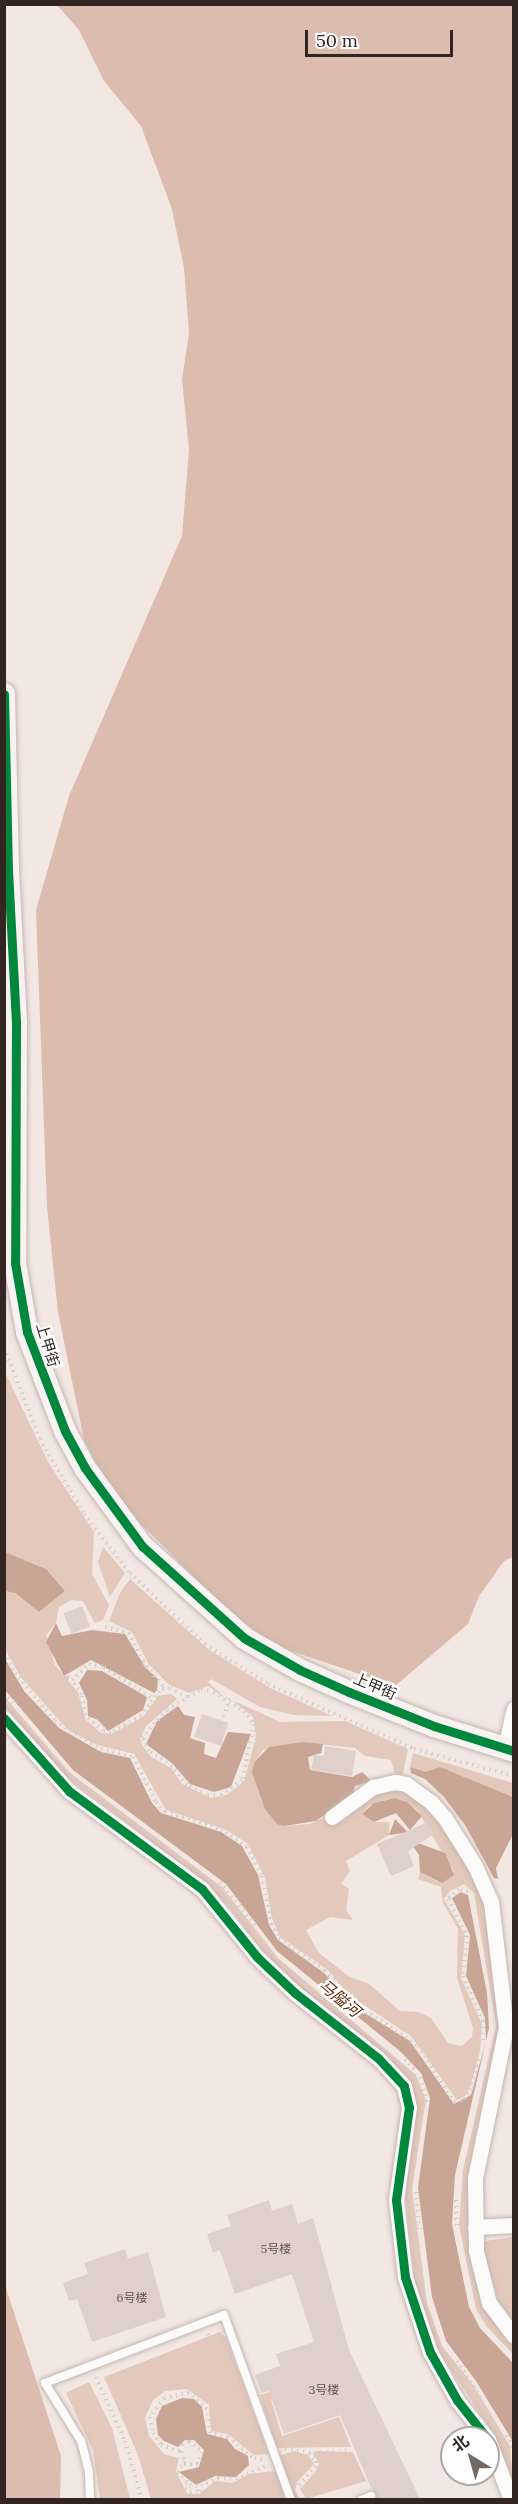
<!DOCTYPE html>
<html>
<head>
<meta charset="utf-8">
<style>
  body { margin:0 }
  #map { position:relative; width:518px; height:2504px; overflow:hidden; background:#f3e7e1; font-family:Lora,"Noto Sans SC",serif }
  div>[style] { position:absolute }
  .green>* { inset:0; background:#e3c8bc }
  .forest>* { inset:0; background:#dbbcae }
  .water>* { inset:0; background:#c8a595 }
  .building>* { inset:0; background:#dfd0c9; transform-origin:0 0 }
  .path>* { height:4px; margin-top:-2px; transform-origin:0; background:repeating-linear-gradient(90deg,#d4d0ce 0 1.5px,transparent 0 6px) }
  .roads { filter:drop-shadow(0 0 2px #c3b7b1) drop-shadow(0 0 2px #c3b7b1) }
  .lane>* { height:8px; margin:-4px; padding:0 4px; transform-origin:4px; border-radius:4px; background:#fdfbfa }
  .street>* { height:15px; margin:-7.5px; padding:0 7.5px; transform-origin:7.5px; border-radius:7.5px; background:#fdfbfa }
  .secondary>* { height:22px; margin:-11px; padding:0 11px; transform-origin:11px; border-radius:11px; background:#f8f3f0 }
  .cycleway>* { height:9px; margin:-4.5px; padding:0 4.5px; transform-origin:4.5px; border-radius:4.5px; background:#00873e }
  span { translate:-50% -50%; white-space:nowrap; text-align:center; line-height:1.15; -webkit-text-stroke:5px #fff; paint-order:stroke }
  .number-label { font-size:12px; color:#61524c }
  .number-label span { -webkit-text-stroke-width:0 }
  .street-label { font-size:15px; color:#33251f }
  .water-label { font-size:16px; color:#632a0c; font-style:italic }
  .frame { position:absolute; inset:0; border:6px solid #33251f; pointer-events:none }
  .north { position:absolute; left:440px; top:2426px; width:60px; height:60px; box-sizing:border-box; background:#fff; border:2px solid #ada8a5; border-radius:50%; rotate:323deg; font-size:16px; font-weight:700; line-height:24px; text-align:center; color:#33251f }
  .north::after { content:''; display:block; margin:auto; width:21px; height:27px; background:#766963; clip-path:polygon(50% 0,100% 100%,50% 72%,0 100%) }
  .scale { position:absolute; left:305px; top:30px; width:148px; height:27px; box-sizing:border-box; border:3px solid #33251f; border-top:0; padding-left:8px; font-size:18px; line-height:21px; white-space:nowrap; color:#33251f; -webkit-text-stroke:4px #fff; paint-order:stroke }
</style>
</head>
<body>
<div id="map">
  <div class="green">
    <i style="clip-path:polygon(evenodd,4px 1370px,48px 1462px,94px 1532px,92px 1574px,109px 1605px,103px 1620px,95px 1623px,83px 1601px,71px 1600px,59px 1607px,56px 1623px,46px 1635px,55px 1665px,64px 1676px,70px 1676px,68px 1681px,78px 1692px,86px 1720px,101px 1733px,111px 1734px,143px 1717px,158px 1696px,171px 1694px,177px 1699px,146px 1726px,140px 1739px,142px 1745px,151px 1757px,171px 1768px,182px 1784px,211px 1798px,227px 1795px,244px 1781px,256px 1737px,253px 1717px,232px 1700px,280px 1722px,345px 1721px,408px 1749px,403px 1774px,396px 1777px,391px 1760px,365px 1756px,355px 1748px,303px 1742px,263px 1750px,255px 1761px,255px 1780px,271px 1817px,284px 1826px,310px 1824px,377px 1793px,392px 1790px,409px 1793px,418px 1798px,448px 1833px,474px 1876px,484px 1905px,501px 2023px,473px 2151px,468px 2233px,484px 2308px,513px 2345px,513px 2354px,486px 2326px,476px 2309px,459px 2225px,463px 2170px,496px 2026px,474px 1893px,464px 1884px,450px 1891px,444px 1899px,465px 1935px,461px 1978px,482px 2024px,480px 2051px,471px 2084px,466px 2095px,457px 2100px,411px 2036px,349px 1995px,328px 1970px,280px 1937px,272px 1918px,265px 1878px,248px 1844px,227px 1830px,166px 1810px,134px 1754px,97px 1745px,68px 1730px,20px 1676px,5px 1649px,5px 1591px,14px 1593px,39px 1612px,65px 1591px,46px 1569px,5px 1552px,4px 1370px,388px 1799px,403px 1800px,417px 1810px,454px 1872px,438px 1882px,420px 1872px,418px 1879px,441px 1887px,443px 1903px,458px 1929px,457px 1978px,473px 2028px,472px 2037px,462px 2046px,448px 2043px,431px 2018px,418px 2012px,400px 2011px,369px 1984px,348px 1976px,318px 1952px,306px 1930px,330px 1917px,353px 1920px,346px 1910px,349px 1889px,341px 1884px,350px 1871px,346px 1861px,389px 1835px,389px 1822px,374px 1822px,362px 1814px,369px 1806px,388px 1799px)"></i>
    <i style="clip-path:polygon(103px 1547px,125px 1573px,110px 1597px,98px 1562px)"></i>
    <i style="clip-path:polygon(130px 1579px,208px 1649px,270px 1688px,332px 1716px,294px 1715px,260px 1707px,211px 1679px,208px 1682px,225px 1698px,208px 1686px,189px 1693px,168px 1684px,148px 1663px,132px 1632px,109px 1621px,120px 1593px)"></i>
    <i style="clip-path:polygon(4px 1696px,69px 1772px,222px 1887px,278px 1958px,416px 2075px,426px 2100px,412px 2189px,427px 2303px,442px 2346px,474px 2386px,510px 2446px,513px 2482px,493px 2433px,436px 2347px,415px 2284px,405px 2190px,416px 2105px,407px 2077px,273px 1964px,230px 1908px,204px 1881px,59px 1771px,5px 1707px)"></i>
    <i style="clip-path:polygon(413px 1753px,513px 1783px,513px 1797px,447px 1770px,425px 1772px,410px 1767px)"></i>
    <i style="clip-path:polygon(513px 2237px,513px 2322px,498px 2299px,482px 2247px,485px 2241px)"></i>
    <i style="clip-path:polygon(220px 2332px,226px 2338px,269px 2454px,254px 2455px,228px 2434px,211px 2431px,209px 2405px,187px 2389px,165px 2391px,153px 2400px,145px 2418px,149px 2436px,164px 2454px,179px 2458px,176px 2471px,187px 2494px,199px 2494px,215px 2481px,233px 2483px,248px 2474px,276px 2471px,286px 2499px,151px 2499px,138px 2455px,104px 2377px)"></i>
    <i style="clip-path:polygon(251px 2367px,260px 2395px,283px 2388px,295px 2392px,271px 2400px,282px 2436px,339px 2417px,351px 2447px,277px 2448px)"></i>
    <i style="clip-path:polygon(89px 2382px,112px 2428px,130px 2499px,100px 2499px,93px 2450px,66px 2393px)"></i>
    <i style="clip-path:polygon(294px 2451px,308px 2455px,314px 2464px,297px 2482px,295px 2490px,300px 2499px,295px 2499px,279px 2456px)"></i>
    <i style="clip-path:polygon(316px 2451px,353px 2452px,366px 2481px,306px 2499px,300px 2489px,316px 2471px,319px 2464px,313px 2453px)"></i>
  </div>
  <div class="forest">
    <i style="clip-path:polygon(57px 5px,513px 5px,513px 1557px,504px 1561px,479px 1596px,468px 1624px,395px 1686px,274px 1645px,226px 1609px,134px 1517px,106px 1482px,84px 1440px,58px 1312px,47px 1207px,36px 910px,69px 796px,182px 536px,189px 450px,182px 379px,189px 333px,184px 268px,172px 209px,141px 126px,104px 81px,79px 30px)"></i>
    <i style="clip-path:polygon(4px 2282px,61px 2456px,60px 2499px,5px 2499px)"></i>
  </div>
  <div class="water">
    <i style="clip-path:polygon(5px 1552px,46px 1569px,65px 1591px,39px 1612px,15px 1593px,5px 1591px)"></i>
    <i style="clip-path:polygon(56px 1623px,62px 1636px,92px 1630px,125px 1634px,145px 1667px,158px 1679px,157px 1690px,154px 1693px,91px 1660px,64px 1676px,46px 1642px)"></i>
    <i style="clip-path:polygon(4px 1657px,24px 1691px,59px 1728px,101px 1752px,130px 1758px,152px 1803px,161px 1813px,221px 1832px,242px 1846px,258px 1875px,269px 1925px,278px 1940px,324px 1973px,358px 2009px,410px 2041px,454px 2104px,471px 2095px,486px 2041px,485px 2018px,466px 1976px,470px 1935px,452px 1898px,461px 1892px,468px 1895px,487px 1993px,489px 2028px,455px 2175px,452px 2224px,469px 2307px,480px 2328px,513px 2363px,513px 2442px,476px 2381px,446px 2341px,432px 2297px,418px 2188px,430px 2098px,421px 2073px,401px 2052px,277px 1951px,226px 1884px,73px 1770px,5px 1690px)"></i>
    <i style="clip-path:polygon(87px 1670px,102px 1671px,147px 1697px,143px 1710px,108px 1731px,98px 1720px,88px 1716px,87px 1700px,79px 1683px)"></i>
    <i style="clip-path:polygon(178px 1706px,184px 1715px,195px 1717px,190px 1738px,205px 1743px,204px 1754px,216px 1758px,228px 1732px,251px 1734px,231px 1787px,214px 1792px,190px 1784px,173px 1764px,146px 1744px,157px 1721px)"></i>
    <i style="clip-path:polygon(303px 1742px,323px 1744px,321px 1753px,308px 1757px,310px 1770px,352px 1777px,362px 1772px,372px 1781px,355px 1786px,353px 1794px,316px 1821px,284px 1826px,277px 1824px,265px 1809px,252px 1772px,255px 1761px,269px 1747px)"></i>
    <i style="clip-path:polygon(410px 1767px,426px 1772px,440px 1767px,513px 1797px,513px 1834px,496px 1868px,498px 1879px,494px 1878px,465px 1825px,444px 1797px,425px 1779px,411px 1773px)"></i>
    <i style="clip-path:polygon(395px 1798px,407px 1802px,422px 1816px,410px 1830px,396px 1813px,374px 1822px,362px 1814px,374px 1803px)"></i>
    <i style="clip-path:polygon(395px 1819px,418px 1843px,445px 1853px,454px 1875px,442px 1883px,420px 1872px,419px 1855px,404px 1833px,389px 1835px)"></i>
    <i style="clip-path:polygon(182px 2398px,194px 2399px,202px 2407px,207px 2434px,227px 2439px,235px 2449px,248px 2456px,249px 2465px,236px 2477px,215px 2476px,196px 2485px,179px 2472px,199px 2467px,204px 2450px,194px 2440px,185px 2440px,178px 2447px,164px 2441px,158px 2435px,156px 2419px,162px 2406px)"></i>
  </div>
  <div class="building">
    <i style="left:82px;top:1606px;width:22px;height:20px;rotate:68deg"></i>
    <i style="left:202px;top:1714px;width:28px;height:24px;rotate:19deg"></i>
    <i style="clip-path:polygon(325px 1746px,356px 1751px,352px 1776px,311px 1770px,314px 1755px,324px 1756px)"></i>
    <i style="clip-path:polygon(426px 1823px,434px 1834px,408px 1851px,414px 1866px,391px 1876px,377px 1844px)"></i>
    <i style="clip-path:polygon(269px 2200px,272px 2211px,292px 2204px,298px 2224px,313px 2218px,349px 2350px,420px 2499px,376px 2499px,340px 2415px,284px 2434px,269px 2391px,262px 2393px,255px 2375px,280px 2366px,276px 2354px,314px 2342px,292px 2274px,235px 2294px,220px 2250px,213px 2253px,207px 2234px,231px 2226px,227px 2215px)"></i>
    <i style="clip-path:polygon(125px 2249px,128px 2259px,148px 2252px,166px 2317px,92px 2342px,77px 2299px,69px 2301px,63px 2283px,88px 2274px,84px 2263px)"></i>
  </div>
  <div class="path">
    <i style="left:4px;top:1348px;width:98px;rotate:68.4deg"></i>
    <i style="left:40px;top:1439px;width:87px;rotate:59.6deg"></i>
    <i style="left:84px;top:1514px;width:75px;rotate:52.1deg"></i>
    <i style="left:130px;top:1573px;width:103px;rotate:43.4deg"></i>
    <i style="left:205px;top:1644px;width:75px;rotate:32.4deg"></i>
    <i style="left:268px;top:1684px;width:160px;rotate:24deg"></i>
    <i style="left:414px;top:1749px;width:104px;rotate:15.1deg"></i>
    <i style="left:105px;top:1627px;width:25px;rotate:14deg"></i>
    <i style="left:129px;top:1633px;width:31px;rotate:63deg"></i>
    <i style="left:143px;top:1661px;width:32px;rotate:51deg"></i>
    <i style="left:163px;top:1686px;width:37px;rotate:126deg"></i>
    <i style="left:141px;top:1716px;width:34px;rotate:152deg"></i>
    <i style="left:111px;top:1732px;width:8px;rotate:-173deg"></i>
    <i style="left:103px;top:1731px;width:24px;rotate:-138deg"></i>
    <i style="left:85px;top:1715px;width:21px;rotate:-98deg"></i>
    <i style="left:82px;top:1694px;width:17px;rotate:-126deg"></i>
    <i style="left:72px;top:1680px;width:23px;rotate:-43deg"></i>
    <i style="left:89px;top:1664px;width:15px;rotate:11deg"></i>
    <i style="left:104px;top:1667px;width:57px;rotate:32.9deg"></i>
    <i style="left:4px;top:1653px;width:23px;rotate:61deg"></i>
    <i style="left:15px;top:1673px;width:62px;rotate:50.2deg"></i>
    <i style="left:55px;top:1721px;width:54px;rotate:31.3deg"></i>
    <i style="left:101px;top:1749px;width:33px;rotate:14deg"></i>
    <i style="left:133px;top:1757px;width:51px;rotate:62.9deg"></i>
    <i style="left:156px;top:1802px;width:13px;rotate:48deg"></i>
    <i style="left:165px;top:1812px;width:59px;rotate:16.9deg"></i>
    <i style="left:221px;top:1829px;width:32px;rotate:35deg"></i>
    <i style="left:247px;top:1847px;width:33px;rotate:63deg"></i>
    <i style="left:262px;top:1876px;width:49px;rotate:79.4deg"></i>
    <i style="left:271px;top:1924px;width:16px;rotate:60deg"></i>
    <i style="left:279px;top:1938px;width:56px;rotate:34.8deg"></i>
    <i style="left:325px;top:1970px;width:40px;rotate:49deg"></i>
    <i style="left:351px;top:2000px;width:81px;rotate:34.5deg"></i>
    <i style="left:418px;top:2046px;width:67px;rotate:57.3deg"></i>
    <i style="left:454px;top:2102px;width:10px;rotate:-17deg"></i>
    <i style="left:464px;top:2099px;width:11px;rotate:-52deg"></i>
    <i style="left:471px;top:2090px;width:34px;rotate:-75deg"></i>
    <i style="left:162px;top:1689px;width:8px;rotate:-7deg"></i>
    <i style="left:170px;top:1688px;width:19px;rotate:28deg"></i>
    <i style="left:201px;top:1689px;width:13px;rotate:13deg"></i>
    <i style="left:214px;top:1692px;width:36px;rotate:32deg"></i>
    <i style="left:244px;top:1711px;width:16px;rotate:52deg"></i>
    <i style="left:254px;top:1724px;width:57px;rotate:102.1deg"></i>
    <i style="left:242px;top:1780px;width:26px;rotate:144deg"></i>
    <i style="left:221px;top:1795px;width:14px;rotate:180deg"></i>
    <i style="left:207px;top:1795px;width:22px;rotate:-153deg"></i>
    <i style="left:187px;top:1785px;width:24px;rotate:-128deg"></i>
    <i style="left:172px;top:1766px;width:27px;rotate:-147deg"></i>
    <i style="left:149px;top:1751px;width:15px;rotate:-118deg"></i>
    <i style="left:142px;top:1738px;width:38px;rotate:-49deg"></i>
    <i style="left:167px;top:1709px;width:39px;rotate:-30deg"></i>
    <i style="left:4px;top:1693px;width:14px;rotate:51deg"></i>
    <i style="left:224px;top:1717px;width:22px;rotate:-74deg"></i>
    <i style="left:220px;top:1882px;width:58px;rotate:50.6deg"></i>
    <i style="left:468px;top:1891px;width:9px;rotate:-167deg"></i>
    <i style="left:459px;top:1889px;width:15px;rotate:138deg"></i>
    <i style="left:448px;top:1899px;width:42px;rotate:62.8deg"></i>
    <i style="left:467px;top:1936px;width:40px;rotate:95.7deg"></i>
    <i style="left:463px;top:1976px;width:49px;rotate:66deg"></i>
    <i style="left:483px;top:2021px;width:23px;rotate:90deg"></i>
    <i style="left:405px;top:2059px;width:16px;rotate:47deg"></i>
    <i style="left:421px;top:2077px;width:28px;rotate:77deg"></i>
    <i style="left:416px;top:2192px;width:37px;rotate:85deg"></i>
    <i style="left:456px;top:2200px;width:29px;rotate:88deg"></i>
    <i style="left:208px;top:2334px;width:25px;rotate:56deg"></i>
    <i style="left:457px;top:2361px;width:52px;rotate:57.5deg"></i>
    <i style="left:96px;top:2377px;width:70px;rotate:65.6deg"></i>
    <i style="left:125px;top:2441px;width:61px;rotate:73.9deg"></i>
    <i style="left:247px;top:2417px;width:10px;rotate:114deg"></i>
    <i style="left:243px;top:2426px;width:13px;rotate:23deg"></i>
    <i style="left:507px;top:2435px;width:16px;rotate:63deg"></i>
    <i style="left:285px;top:2449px;width:24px;rotate:9deg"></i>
    <i style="left:309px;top:2453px;width:11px;rotate:49deg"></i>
    <i style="left:316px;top:2461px;width:5px;rotate:90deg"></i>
    <i style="left:316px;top:2466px;width:27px;rotate:132deg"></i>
    <i style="left:181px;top:2452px;width:8px;rotate:-83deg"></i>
    <i style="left:182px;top:2444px;width:8px;rotate:-23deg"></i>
    <i style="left:189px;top:2441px;width:17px;rotate:40deg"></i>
    <i style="left:202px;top:2452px;width:13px;rotate:108deg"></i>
    <i style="left:198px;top:2464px;width:14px;rotate:180deg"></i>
    <i style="left:309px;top:2453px;width:42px;rotate:-4.1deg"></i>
    <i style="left:262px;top:2459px;width:10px;rotate:-169deg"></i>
    <i style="left:252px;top:2457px;width:31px;rotate:-140deg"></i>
    <i style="left:228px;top:2437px;width:18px;rotate:-167deg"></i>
    <i style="left:210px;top:2433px;width:24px;rotate:-97deg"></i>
    <i style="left:207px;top:2409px;width:24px;rotate:-138deg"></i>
    <i style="left:189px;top:2393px;width:25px;rotate:169deg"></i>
    <i style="left:164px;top:2398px;width:24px;rotate:126deg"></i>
    <i style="left:150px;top:2417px;width:16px;rotate:79deg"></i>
    <i style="left:153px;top:2433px;width:14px;rotate:56deg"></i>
    <i style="left:161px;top:2445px;width:21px;rotate:19deg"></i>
    <i style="left:181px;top:2452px;width:10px;rotate:66deg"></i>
    <i style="left:185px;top:2461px;width:13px;rotate:122deg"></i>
    <i style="left:178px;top:2472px;width:18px;rotate:47deg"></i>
    <i style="left:190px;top:2485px;width:11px;rotate:5deg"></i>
    <i style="left:201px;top:2486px;width:19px;rotate:-25deg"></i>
    <i style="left:218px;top:2478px;width:18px;rotate:3deg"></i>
    <i style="left:236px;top:2479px;width:32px;rotate:-24deg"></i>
    <i style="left:187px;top:2483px;width:5px;rotate:112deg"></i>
    <i style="left:185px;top:2488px;width:6px;rotate:39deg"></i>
    <i style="left:190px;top:2492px;width:9px;rotate:-6deg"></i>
    <i style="left:199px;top:2491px;width:5px;rotate:-68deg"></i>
  </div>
  <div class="roads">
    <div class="lane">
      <i style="left:90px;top:2500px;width:28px;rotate:-92deg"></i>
      <i style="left:89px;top:2472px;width:32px;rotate:-104deg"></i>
      <i style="left:81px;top:2441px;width:68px;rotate:-121.8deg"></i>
      <i style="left:45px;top:2383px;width:191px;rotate:-20.8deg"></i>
      <i style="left:224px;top:2315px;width:197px;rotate:70.1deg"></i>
      <i style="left:361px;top:2500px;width:11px;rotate:-22deg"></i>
    </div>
    <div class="street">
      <i style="left:4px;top:1718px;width:98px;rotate:48.3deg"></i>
      <i style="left:69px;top:1791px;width:165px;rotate:36.4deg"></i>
      <i style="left:202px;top:1889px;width:87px;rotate:51deg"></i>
      <i style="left:257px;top:1957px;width:52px;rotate:43.5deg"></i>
      <i style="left:295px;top:1993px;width:105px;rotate:38.1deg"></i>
      <i style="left:378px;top:2058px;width:38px;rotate:47deg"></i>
      <i style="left:404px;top:2086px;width:22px;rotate:77deg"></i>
      <i style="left:409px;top:2107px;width:94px;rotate:98deg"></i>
      <i style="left:396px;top:2200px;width:78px;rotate:83.3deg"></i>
      <i style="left:405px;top:2277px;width:79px;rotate:71.6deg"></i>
      <i style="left:430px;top:2352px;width:55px;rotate:60.6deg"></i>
      <i style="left:457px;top:2400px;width:48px;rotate:51.7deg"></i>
      <i style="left:505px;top:1747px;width:39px;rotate:-77deg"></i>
      <i style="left:332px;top:1817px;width:51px;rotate:-36.2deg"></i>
      <i style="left:373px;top:1787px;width:23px;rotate:-13deg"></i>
      <i style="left:395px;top:1782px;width:11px;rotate:10deg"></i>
      <i style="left:406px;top:1784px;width:31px;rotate:36deg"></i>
      <i style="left:431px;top:1802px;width:21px;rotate:49deg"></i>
      <i style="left:445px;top:1818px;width:57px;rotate:58deg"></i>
      <i style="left:475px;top:1866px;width:39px;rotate:66deg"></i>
      <i style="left:491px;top:1902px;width:126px;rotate:83.2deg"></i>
      <i style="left:506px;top:2027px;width:154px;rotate:101.6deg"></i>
      <i style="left:475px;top:2178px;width:73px;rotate:89.2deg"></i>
      <i style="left:476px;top:2251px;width:54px;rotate:76deg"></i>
      <i style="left:489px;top:2303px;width:41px;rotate:52.9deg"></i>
      <i style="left:475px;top:2227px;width:39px;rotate:-3deg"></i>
      <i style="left:488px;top:2439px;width:65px;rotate:69.3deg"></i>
    </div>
    <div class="secondary">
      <i style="left:4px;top:694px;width:176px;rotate:88.7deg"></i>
      <i style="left:8px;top:870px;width:152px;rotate:87deg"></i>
      <i style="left:16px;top:1022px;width:241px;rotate:90.2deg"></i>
      <i style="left:15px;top:1263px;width:70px;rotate:80.1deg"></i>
      <i style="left:27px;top:1332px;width:106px;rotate:69deg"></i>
      <i style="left:65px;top:1431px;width:42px;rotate:61.6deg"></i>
      <i style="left:85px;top:1468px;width:97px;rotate:53.8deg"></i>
      <i style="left:142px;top:1546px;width:137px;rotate:42deg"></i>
      <i style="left:244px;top:1638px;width:64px;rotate:29.7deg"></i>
      <i style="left:300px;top:1670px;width:54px;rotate:24.2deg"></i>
      <i style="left:349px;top:1692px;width:92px;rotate:21.8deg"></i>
      <i style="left:434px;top:1726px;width:84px;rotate:17.4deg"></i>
    </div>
  </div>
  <div class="cycleway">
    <i style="left:4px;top:694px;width:176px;rotate:88.7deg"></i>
    <i style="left:8px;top:870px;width:152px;rotate:87deg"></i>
    <i style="left:16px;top:1022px;width:241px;rotate:90.2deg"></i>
    <i style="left:15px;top:1263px;width:70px;rotate:80.1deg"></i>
    <i style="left:27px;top:1332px;width:106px;rotate:69deg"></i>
    <i style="left:65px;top:1431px;width:42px;rotate:61.6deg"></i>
    <i style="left:85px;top:1468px;width:97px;rotate:53.8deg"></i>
    <i style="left:142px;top:1546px;width:137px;rotate:42deg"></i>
    <i style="left:244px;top:1638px;width:64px;rotate:29.7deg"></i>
    <i style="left:300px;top:1670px;width:54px;rotate:24.2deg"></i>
    <i style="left:349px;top:1692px;width:92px;rotate:21.8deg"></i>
    <i style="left:434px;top:1726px;width:84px;rotate:17.4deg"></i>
    <i style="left:4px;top:1718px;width:98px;rotate:48.3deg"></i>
    <i style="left:69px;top:1791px;width:165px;rotate:36.4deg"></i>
    <i style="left:202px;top:1889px;width:87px;rotate:51deg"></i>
    <i style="left:257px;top:1957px;width:52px;rotate:43.5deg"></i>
    <i style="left:295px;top:1993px;width:105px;rotate:38.1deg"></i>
    <i style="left:378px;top:2058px;width:38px;rotate:47deg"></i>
    <i style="left:404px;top:2086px;width:22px;rotate:77deg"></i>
    <i style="left:409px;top:2107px;width:94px;rotate:98deg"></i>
    <i style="left:396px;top:2200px;width:78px;rotate:83.3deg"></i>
    <i style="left:405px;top:2277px;width:79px;rotate:71.6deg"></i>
    <i style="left:430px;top:2352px;width:55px;rotate:60.6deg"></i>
    <i style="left:457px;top:2400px;width:48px;rotate:51.7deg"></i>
  </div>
  <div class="number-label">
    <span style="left:276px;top:2249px">5号楼</span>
    <span style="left:132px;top:2298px">6号楼</span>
    <span style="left:324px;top:2390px">3号楼</span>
  </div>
  <div class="street-label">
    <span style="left:48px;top:1345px;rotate:73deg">上甲街</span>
    <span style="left:375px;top:1686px;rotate:23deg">上甲街</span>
  </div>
  <div class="water-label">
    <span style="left:340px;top:1998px;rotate:40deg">马隘河</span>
  </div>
  <div class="frame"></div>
  <div class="north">北</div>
  <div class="scale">50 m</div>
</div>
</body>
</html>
